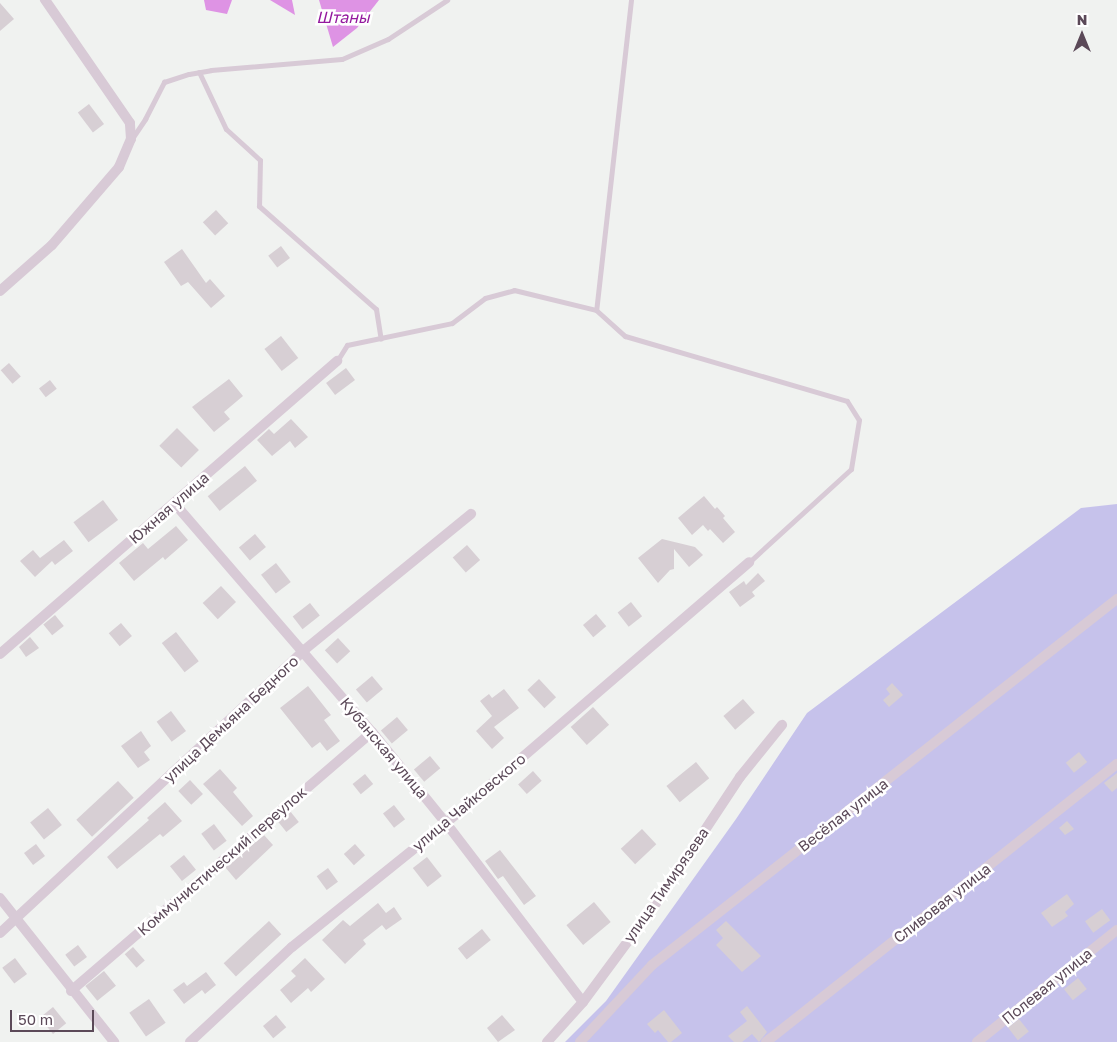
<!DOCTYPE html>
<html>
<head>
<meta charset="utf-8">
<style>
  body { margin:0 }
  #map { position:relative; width:1117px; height:1042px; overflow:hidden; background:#f0f2f0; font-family:"Golos Text",sans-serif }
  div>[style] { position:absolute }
  .green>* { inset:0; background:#c6c2eb }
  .water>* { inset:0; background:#de93e4 }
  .building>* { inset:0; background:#d7cfd4; transform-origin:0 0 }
  .lane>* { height:5px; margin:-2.5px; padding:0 2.5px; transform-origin:2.5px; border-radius:2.5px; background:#d8cad6 }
  .street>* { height:10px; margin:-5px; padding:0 5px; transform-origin:5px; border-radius:5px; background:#d8cad6 }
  span { translate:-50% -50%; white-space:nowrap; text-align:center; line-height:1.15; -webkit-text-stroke:5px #fff; paint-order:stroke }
  .street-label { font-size:15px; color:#5b4958 }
  .water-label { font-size:16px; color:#94199e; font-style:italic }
  .north { position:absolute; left:1057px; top:10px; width:50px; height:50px; -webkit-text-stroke:4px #fff; paint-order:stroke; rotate:0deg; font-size:14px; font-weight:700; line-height:20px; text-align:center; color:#5b4958 }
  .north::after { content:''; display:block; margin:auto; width:18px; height:22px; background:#5b4958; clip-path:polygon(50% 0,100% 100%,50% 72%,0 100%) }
  .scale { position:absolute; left:10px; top:1010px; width:84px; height:22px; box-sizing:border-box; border:2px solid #5b4958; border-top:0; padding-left:6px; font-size:15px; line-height:18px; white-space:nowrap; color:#5b4958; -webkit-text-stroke:4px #fff; paint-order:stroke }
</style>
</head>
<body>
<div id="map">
  <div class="green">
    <i style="clip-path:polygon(1117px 504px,1117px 1042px,565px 1042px,606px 1001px,736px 819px,807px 713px,1081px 508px)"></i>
  </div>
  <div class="water">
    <i style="clip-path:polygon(204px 0,232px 0,227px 14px,206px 10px)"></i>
    <i style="clip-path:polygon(270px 0,292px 0,295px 15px)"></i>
    <i style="clip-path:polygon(319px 0,379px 0,357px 28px,333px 47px)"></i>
  </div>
  <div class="building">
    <i style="clip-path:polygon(0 3px,14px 19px,0 31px)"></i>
    <i style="left:89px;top:104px;width:25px;height:14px;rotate:53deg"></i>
    <i style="left:216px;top:210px;width:18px;height:18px;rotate:47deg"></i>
    <i style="left:281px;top:246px;width:15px;height:16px;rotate:53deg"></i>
    <i style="clip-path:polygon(182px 249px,206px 283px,210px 279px,225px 296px,211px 308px,188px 282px,181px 286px,164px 262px)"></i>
    <i style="left:281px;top:336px;width:28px;height:21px;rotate:52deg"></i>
    <i style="left:9px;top:363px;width:18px;height:11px;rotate:49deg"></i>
    <i style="left:346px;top:368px;width:15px;height:25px;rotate:53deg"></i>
    <i style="clip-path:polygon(229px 379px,243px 396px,224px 412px,230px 419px,214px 432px,192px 407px)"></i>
    <i style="left:50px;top:380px;width:11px;height:14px;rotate:52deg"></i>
    <i style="clip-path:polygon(291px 419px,308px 437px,295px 448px,290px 441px,272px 456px,257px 440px,269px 429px,274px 434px)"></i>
    <i style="left:177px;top:428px;width:31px;height:25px;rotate:45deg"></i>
    <i style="left:245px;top:466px;width:19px;height:48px;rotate:51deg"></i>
    <i style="clip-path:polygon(704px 496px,715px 509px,717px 507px,725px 516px,723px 518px,735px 532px,723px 543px,710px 529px,708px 531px,703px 525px,692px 535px,678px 518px)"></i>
    <i style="left:103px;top:500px;width:25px;height:37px;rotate:53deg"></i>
    <i style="clip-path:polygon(176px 526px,188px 540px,165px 560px,163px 557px,134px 581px,119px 563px,143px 543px,148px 549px)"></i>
    <i style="left:255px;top:534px;width:17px;height:21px;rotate:50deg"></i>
    <i style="clip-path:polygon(662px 539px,695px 547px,703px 555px,689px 567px,674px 549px,674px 569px,670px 570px,658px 583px,638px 558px)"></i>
    <i style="clip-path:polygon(64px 540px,73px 551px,55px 565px,52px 561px,35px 577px,20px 561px,33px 550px,40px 558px)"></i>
    <i style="left:467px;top:545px;width:20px;height:19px;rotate:49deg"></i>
    <i style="left:276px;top:563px;width:24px;height:19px;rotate:52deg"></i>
    <i style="clip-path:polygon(758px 573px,765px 581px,752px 592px,755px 596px,740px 607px,729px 592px,744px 581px,746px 585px)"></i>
    <i style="left:221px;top:586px;width:22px;height:25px;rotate:47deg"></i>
    <i style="left:631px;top:602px;width:18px;height:17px;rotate:52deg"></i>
    <i style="left:310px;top:603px;width:16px;height:22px;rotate:52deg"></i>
    <i style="left:596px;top:614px;width:16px;height:17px;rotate:50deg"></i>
    <i style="left:55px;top:615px;width:14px;height:15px;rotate:51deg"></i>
    <i style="left:121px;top:623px;width:17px;height:16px;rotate:50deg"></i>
    <i style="left:176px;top:632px;width:37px;height:18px;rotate:52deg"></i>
    <i style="clip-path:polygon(30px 637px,39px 648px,26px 657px,19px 647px)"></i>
    <i style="left:338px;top:638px;width:18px;height:18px;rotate:47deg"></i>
    <i style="left:372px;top:676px;width:17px;height:21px;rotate:50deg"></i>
    <i style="left:539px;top:679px;width:25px;height:16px;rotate:47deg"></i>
    <i style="clip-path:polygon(892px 683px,903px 695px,889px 707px,883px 700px,890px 694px,886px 689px)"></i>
    <i style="clip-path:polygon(308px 686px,331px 715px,324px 720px,340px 741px,327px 751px,320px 742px,312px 748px,280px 708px)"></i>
    <i style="clip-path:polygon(504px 689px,519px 708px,494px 727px,504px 738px,492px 749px,476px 731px,492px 716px,480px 701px,489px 694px,492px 698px)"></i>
    <i style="left:743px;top:699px;width:18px;height:26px;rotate:49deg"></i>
    <i style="left:593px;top:707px;width:24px;height:30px;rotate:48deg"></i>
    <i style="left:171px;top:711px;width:25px;height:18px;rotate:53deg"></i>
    <i style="left:397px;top:717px;width:17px;height:21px;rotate:50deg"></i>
    <i style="clip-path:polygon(141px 731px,151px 746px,144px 752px,150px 760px,138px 768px,121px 746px)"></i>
    <i style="left:1079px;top:752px;width:13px;height:17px;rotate:51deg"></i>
    <i style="left:430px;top:756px;width:16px;height:21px;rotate:50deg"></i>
    <i style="left:696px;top:762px;width:21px;height:38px;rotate:51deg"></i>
    <i style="clip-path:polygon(220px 769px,237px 788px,233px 792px,253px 816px,242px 826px,203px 784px)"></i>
    <i style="left:533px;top:771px;width:13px;height:20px;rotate:48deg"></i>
    <i style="clip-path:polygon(1117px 773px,1117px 788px,1112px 792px,1104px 783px)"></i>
    <i style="left:365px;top:774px;width:13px;height:16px;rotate:51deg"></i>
    <i style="left:190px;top:780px;width:19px;height:16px;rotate:47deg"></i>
    <i style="left:118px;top:781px;width:23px;height:57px;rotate:47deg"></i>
    <i style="clip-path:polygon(165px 802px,182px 821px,163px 837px,160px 834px,117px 869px,107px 857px,149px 820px,147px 818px)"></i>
    <i style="left:394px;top:805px;width:18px;height:14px;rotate:52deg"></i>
    <i style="left:48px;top:808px;width:22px;height:23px;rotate:51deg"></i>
    <i style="left:290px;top:811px;width:14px;height:16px;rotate:51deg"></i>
    <i style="clip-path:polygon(1067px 821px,1074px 829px,1065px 835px,1059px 828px)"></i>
    <i style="left:214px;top:824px;width:21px;height:16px;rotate:53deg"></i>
    <i style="left:642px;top:829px;width:21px;height:29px;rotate:47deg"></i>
    <i style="clip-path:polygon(264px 835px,273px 845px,236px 880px,225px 867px)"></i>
    <i style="left:36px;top:844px;width:15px;height:15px;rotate:53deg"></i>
    <i style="left:355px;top:844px;width:15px;height:15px;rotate:48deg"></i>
    <i style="clip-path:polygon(500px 850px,536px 896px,524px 905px,503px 876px,498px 879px,485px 861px)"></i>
    <i style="left:184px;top:855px;width:19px;height:18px;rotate:51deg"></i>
    <i style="left:427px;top:857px;width:24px;height:18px;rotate:52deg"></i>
    <i style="left:328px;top:868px;width:17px;height:14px;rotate:54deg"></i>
    <i style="clip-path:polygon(1067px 894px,1074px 904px,1065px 912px,1068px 916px,1052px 927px,1041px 913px)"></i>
    <i style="left:594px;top:902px;width:26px;height:36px;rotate:50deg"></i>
    <i style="clip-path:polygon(378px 903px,386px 913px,394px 907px,402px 919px,386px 930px,382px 925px,363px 940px,366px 944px,345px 964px,322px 940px,343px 920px,350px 926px)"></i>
    <i style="left:1102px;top:909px;width:14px;height:21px;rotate:54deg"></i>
    <i style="left:269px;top:921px;width:18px;height:62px;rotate:47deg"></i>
    <i style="clip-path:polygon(726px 921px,761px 956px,742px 972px,716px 945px,723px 938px,716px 930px)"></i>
    <i style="left:482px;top:929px;width:14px;height:31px;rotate:51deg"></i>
    <i style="left:78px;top:945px;width:15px;height:16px;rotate:53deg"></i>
    <i style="left:133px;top:947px;width:18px;height:11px;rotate:49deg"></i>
    <i style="left:15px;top:958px;width:20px;height:16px;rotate:53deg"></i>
    <i style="clip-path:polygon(305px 958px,325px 979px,311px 992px,308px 988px,291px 1003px,280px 990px,296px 976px,291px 971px)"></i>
    <i style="left:104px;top:971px;width:19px;height:24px;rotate:51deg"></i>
    <i style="clip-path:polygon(206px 972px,216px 985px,205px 994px,202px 990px,184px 1004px,173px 990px,184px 982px,187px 986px)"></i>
    <i style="left:1078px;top:978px;width:14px;height:18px;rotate:51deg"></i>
    <i style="left:149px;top:999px;width:29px;height:24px;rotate:55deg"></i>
    <i style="clip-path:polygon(747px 1006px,767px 1032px,759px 1042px,752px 1034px,742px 1042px,734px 1042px,728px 1036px,747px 1021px,740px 1012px)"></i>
    <i style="left:53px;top:1007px;width:21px;height:17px;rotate:51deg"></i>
    <i style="clip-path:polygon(664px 1010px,682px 1033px,671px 1042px,668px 1042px,658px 1030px,655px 1033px,647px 1024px)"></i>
    <i style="left:276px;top:1015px;width:16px;height:17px;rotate:50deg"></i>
    <i style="clip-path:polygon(502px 1015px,515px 1030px,498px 1042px,487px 1028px)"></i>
    <i style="left:1019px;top:1019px;width:16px;height:14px;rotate:52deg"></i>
  </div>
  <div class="lane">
    <i style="left:631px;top:0;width:312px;rotate:96.4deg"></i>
    <i style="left:596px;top:310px;width:39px;rotate:42deg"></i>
    <i style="left:625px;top:336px;width:231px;rotate:16.3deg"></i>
    <i style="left:847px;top:401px;width:22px;rotate:58deg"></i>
    <i style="left:859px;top:420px;width:50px;rotate:99.3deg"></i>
    <i style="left:851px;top:469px;width:138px;rotate:137.6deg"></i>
    <i style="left:199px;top:72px;width:63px;rotate:64.7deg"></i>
    <i style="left:226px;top:129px;width:46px;rotate:42.4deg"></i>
    <i style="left:260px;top:160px;width:46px;rotate:91.2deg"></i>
    <i style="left:259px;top:206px;width:156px;rotate:41.4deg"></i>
    <i style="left:376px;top:309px;width:30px;rotate:81deg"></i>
    <i style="left:133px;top:137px;width:22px;rotate:-56deg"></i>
    <i style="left:145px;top:119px;width:42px;rotate:-62.8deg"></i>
    <i style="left:164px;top:82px;width:26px;rotate:-18deg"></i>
    <i style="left:189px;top:74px;width:22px;rotate:-10deg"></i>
    <i style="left:211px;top:70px;width:131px;rotate:-4.8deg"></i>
    <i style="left:342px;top:59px;width:50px;rotate:-23.5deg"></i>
    <i style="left:388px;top:39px;width:71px;rotate:-33.5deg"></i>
    <i style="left:337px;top:361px;width:19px;rotate:-58deg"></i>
    <i style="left:347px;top:345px;width:107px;rotate:-11.8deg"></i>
    <i style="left:452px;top:323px;width:41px;rotate:-37.1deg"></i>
    <i style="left:485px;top:298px;width:30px;rotate:-15deg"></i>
    <i style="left:514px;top:290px;width:84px;rotate:13.7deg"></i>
  </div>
  <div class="street">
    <i style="left:0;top:291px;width:69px;rotate:-41.5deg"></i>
    <i style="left:52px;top:245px;width:103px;rotate:-49.3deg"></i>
    <i style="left:119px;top:167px;width:30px;rotate:-67deg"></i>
    <i style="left:131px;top:139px;width:16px;rotate:-94deg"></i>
    <i style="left:130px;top:123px;width:150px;rotate:-124.6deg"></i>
    <i style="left:175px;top:504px;width:301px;rotate:49.2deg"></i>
    <i style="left:372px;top:732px;width:117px;rotate:50.9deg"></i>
    <i style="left:446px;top:823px;width:225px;rotate:52.6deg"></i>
    <i style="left:0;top:654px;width:447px;rotate:-41deg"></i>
    <i style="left:0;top:898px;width:184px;rotate:51.6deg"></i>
    <i style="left:0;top:933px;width:414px;rotate:-42.9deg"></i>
    <i style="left:303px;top:651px;width:217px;rotate:-39.2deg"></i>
    <i style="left:71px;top:991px;width:397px;rotate:-40.7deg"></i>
    <i style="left:190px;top:1042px;width:139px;rotate:-43deg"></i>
    <i style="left:292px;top:947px;width:198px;rotate:-38.8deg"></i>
    <i style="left:446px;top:823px;width:400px;rotate:-40.7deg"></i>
    <i style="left:547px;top:1042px;width:54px;rotate:-48deg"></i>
    <i style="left:583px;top:1002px;width:129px;rotate:-53.5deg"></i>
    <i style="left:660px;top:898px;width:145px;rotate:-56.5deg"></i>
    <i style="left:740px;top:777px;width:67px;rotate:-51.1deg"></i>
    <i style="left:580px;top:1042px;width:105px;rotate:-46.9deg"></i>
    <i style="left:652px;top:965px;width:592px;rotate:-38.21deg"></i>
    <i style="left:766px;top:1042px;width:448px;rotate:-38.4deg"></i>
    <i style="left:977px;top:1042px;width:179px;rotate:-38.7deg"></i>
  </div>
  <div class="street-label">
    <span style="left:169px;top:508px;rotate:-41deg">Южная улица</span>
    <span style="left:231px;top:719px;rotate:-43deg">улица Демьяна Бедного</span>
    <span style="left:384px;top:748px;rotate:50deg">Кубанская улица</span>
    <span style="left:469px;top:802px;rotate:-40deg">улица Чайковского</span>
    <span style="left:843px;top:815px;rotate:-38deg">Весёлая улица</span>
    <span style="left:222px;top:861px;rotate:-41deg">Коммунистический переулок</span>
    <span style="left:666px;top:885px;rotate:-55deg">улица Тимирязева</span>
    <span style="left:942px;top:903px;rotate:-38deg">Сливовая улица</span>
    <span style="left:1047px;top:986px;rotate:-39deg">Полевая улица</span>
  </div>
  <div class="water-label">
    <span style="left:343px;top:17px">Штаны</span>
  </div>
  <div class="north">N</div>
  <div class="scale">50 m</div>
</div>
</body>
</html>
